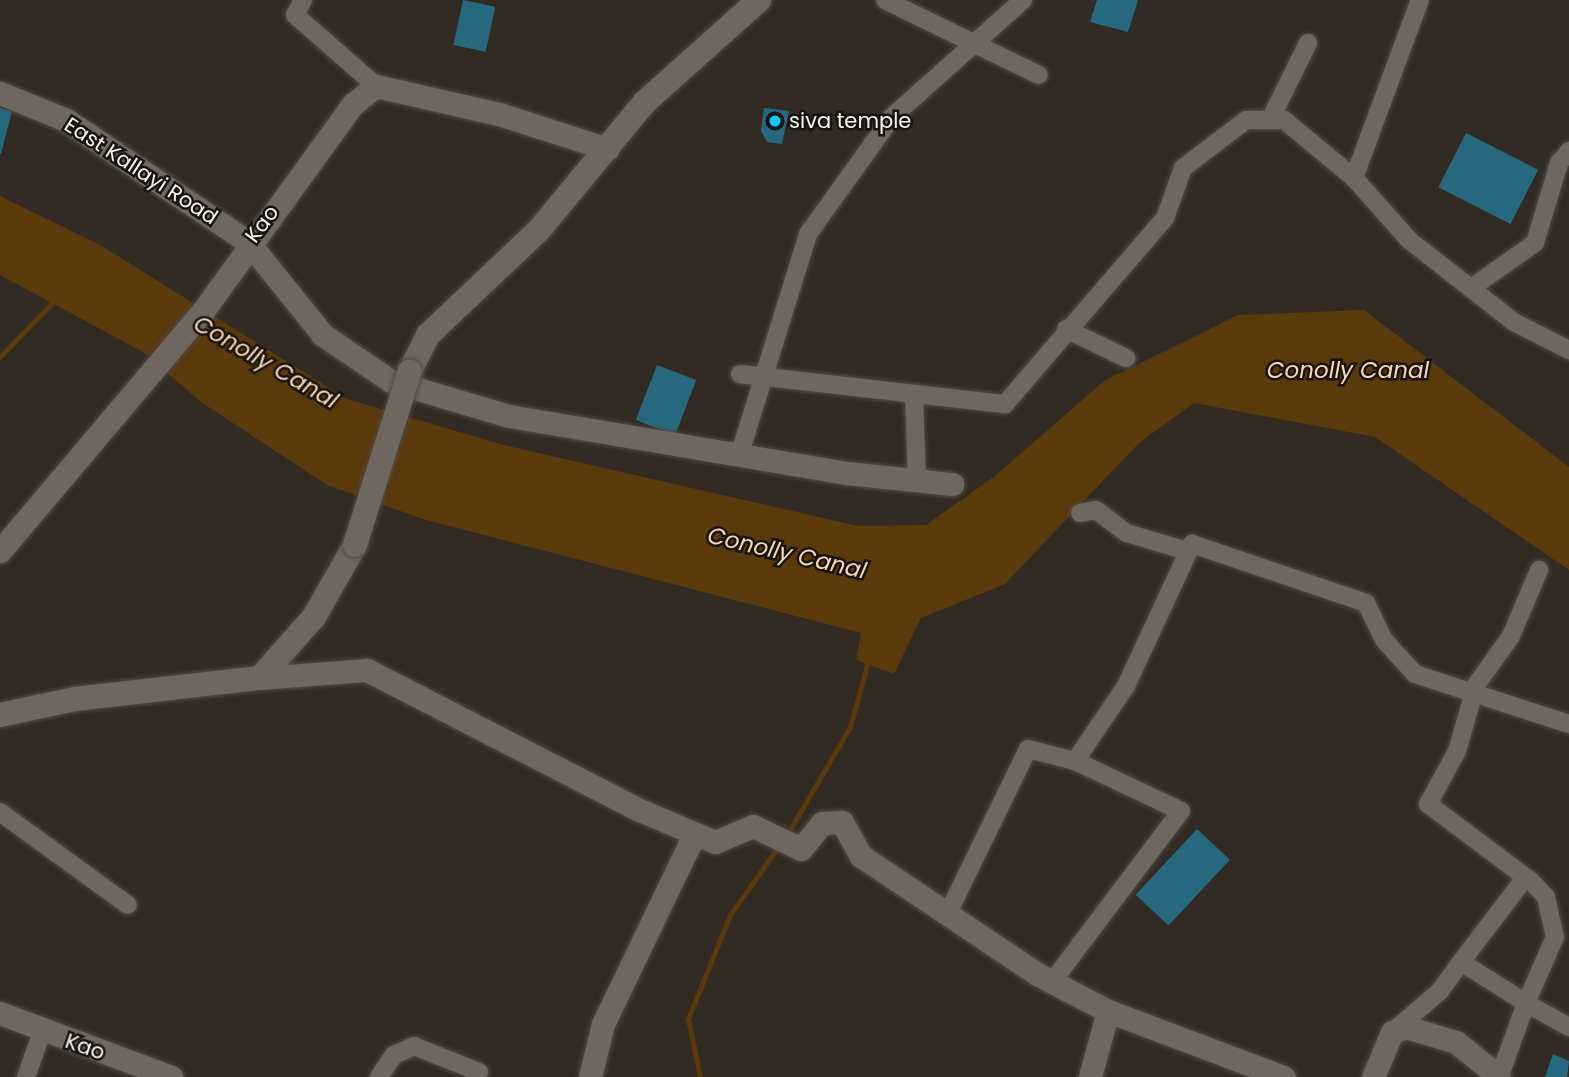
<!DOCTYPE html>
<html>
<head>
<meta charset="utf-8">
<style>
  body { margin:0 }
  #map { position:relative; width:1569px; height:1077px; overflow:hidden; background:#312b24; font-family:Poppins,sans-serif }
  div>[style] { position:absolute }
  .water>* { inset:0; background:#5a390b }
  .stream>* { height:4.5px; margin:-2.25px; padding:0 2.25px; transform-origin:2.25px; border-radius:2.25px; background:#5a390b }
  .building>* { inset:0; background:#26697e; transform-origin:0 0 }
  .roads { filter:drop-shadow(0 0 2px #4f4a43) drop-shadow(0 0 2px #4f4a43) }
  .minor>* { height:18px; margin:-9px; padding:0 9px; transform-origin:9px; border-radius:9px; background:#6e675f }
  .tertiary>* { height:23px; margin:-11.5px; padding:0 11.5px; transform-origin:11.5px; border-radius:11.5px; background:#6e675f }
  .secondary>* { height:24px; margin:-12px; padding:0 12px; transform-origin:12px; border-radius:12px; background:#6e675f }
  .bridges { filter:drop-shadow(0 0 2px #4f4a43) drop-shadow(0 0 2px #4f4a43) }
  .secondary-bridge>* { height:24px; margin:-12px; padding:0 12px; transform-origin:12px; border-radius:12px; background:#6e675f }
  .dots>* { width:19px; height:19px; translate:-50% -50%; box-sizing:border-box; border:4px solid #171411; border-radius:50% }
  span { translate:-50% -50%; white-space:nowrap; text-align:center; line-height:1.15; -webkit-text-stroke:5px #171411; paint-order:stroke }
  .poi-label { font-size:21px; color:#f8f4f0 }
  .left { translate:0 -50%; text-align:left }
  .street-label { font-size:21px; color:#f8f4f0 }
  .water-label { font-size:23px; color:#f8d7b1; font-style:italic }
</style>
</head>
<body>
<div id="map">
  <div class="water">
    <i style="clip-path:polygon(0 196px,102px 246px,347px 399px,504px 445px,858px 526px,926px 525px,995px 476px,1104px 381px,1238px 315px,1364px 310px,1569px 467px,1569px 570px,1375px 437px,1194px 403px,1139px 443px,1005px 584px,921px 618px,894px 674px,856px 660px,861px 633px,426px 520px,327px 485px,201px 402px,143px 352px,0 275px)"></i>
  </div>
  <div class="stream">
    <i style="left:0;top:357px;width:83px;rotate:-46deg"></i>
    <i style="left:791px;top:828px;width:117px;rotate:-59.7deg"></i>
    <i style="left:850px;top:727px;width:67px;rotate:-74.5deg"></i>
    <i style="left:700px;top:1077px;width:59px;rotate:-101.7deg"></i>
    <i style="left:688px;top:1019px;width:112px;rotate:-68deg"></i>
    <i style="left:730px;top:915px;width:80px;rotate:-54.7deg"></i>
  </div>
  <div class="building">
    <i style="left:463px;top:0;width:33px;height:46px;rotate:12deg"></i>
    <i style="clip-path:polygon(1097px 0,1138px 0,1128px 32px,1090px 22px)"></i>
    <i style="clip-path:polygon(0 108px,12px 111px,1px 154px,0 154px)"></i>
    <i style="clip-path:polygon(764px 108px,789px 111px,782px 144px,767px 142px,761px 131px)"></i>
    <i style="left:1466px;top:133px;width:81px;height:61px;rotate:27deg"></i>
    <i style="left:657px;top:365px;width:42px;height:59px;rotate:21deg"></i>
    <i style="left:1197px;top:829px;width:45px;height:90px;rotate:43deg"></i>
    <i style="clip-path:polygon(1553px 1054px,1569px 1061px,1567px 1077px,1545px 1077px)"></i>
  </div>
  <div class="roads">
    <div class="minor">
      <i style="left:303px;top:0;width:17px;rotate:118deg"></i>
      <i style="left:295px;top:15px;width:108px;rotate:41.2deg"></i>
      <i style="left:885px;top:0;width:171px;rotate:26deg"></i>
      <i style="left:1270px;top:120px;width:86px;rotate:-63.7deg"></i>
      <i style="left:1354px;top:178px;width:83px;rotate:48.4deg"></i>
      <i style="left:1409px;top:240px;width:133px;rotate:38deg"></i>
      <i style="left:1514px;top:322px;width:62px;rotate:27deg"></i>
      <i style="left:1471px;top:288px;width:78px;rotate:-35.1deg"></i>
      <i style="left:1535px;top:243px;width:84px;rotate:-73.3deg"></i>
      <i style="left:1559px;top:163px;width:16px;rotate:-50deg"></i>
      <i style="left:1066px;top:329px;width:67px;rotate:25.8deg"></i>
      <i style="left:740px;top:374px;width:267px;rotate:6.5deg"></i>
      <i style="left:1005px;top:404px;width:245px;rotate:-49.3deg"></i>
      <i style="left:1165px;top:218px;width:53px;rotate:-70.2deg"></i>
      <i style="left:1183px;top:168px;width:79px;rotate:-37.3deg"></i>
      <i style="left:1246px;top:120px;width:38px"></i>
      <i style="left:1284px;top:120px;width:91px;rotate:39.6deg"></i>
      <i style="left:1354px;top:178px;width:190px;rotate:-69.7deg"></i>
      <i style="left:914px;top:395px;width:85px;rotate:88deg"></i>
      <i style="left:739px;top:456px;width:232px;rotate:-72.7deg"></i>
      <i style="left:808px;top:234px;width:144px;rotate:-54.3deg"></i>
      <i style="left:892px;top:117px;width:176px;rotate:-41.8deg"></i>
      <i style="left:1080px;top:513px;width:16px;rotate:-11deg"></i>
      <i style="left:1096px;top:510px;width:39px;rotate:37deg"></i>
      <i style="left:1127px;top:533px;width:63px;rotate:16.7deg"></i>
      <i style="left:0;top:812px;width:158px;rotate:36deg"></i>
      <i style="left:948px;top:913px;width:182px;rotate:-64deg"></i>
      <i style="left:1028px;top:749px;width:49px;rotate:14.3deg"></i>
      <i style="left:1461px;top:962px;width:106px;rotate:-52.7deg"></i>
      <i style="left:1052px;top:982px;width:214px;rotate:-53deg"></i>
      <i style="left:1181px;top:811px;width:117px;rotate:-154.7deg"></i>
      <i style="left:1075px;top:761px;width:91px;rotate:-55.8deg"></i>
      <i style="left:1126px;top:686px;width:157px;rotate:-65.1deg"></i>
      <i style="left:1192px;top:544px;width:184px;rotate:18.7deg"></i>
      <i style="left:1366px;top:603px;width:41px;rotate:64.1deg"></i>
      <i style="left:1384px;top:640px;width:46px;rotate:47.6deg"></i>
      <i style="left:1415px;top:674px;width:162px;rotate:18deg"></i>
      <i style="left:1397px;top:1028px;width:57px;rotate:-40.7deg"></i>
      <i style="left:1440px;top:991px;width:36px;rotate:-54deg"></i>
      <i style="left:1461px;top:962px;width:77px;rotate:32.2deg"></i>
      <i style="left:1526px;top:1003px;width:72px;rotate:-66.3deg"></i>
      <i style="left:1555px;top:937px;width:41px;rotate:-102.7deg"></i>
      <i style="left:1546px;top:897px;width:21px;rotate:-133deg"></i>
      <i style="left:1532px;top:882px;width:130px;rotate:-143.1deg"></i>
      <i style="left:1428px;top:804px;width:60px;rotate:-61.3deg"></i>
      <i style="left:1457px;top:751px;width:69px;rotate:-73.9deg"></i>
      <i style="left:1476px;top:685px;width:60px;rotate:-54.5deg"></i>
      <i style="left:1511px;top:636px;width:72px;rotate:-67deg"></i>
      <i style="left:1500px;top:1075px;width:77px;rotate:-70.1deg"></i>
      <i style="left:1526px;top:1003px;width:49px;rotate:29.2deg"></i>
      <i style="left:26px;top:1077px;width:48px;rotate:-70.4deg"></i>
      <i style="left:379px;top:1077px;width:27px;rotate:-56deg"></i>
      <i style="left:394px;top:1055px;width:22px;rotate:-24deg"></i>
      <i style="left:414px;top:1046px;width:70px;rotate:21.8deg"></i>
    </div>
    <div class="tertiary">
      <i style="left:0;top:93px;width:71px;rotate:22.2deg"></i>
      <i style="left:66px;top:120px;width:219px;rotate:33.8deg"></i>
      <i style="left:248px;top:242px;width:119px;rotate:51.1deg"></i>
      <i style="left:323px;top:335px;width:82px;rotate:34.1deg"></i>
      <i style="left:391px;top:381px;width:123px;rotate:16.5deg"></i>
      <i style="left:509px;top:416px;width:343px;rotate:9.6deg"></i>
      <i style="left:847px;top:473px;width:106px;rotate:6deg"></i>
      <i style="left:0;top:551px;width:314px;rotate:-49.8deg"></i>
      <i style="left:203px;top:311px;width:256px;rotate:-54.1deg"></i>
      <i style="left:353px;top:104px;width:29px;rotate:-38deg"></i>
      <i style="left:376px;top:86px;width:126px;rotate:12.8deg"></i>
      <i style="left:499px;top:114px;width:114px;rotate:17.8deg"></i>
      <i style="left:260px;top:678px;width:107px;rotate:-4.3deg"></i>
      <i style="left:367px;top:670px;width:304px;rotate:27.2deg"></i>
      <i style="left:637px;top:809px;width:85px;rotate:22.9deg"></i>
      <i style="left:715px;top:842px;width:41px;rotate:-22.8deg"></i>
      <i style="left:753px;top:826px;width:53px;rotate:25.6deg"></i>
      <i style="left:801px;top:849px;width:33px;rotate:-51deg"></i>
      <i style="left:822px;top:823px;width:20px;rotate:-3deg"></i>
      <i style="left:842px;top:822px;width:39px;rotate:61deg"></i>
      <i style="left:861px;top:856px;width:212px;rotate:33.8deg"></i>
      <i style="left:1037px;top:974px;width:80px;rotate:27.5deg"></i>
      <i style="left:1108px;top:1011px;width:68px;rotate:105.3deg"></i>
      <i style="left:1108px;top:1011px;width:188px;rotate:20.6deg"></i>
      <i style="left:0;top:1013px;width:183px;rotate:20.5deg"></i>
      <i style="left:590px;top:1077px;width:55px;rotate:-76.2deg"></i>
      <i style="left:603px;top:1024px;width:210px;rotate:-64.3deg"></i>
      <i style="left:1373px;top:1077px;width:49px;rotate:-67.1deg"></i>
      <i style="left:1392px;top:1032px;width:15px;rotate:-20deg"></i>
      <i style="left:1406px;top:1027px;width:52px;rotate:16.7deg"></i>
      <i style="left:1456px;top:1042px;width:55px;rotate:39.1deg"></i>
    </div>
    <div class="secondary">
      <i style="left:410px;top:371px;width:40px;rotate:-63.4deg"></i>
      <i style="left:428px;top:335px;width:153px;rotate:-43.4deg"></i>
      <i style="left:539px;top:230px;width:166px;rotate:-50.4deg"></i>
      <i style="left:645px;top:102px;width:153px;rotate:-41.8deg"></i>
      <i style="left:0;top:715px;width:77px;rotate:-12deg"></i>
      <i style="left:75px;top:699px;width:186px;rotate:-6.5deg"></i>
      <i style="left:260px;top:678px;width:81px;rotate:-48.5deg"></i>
      <i style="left:314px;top:617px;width:83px;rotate:-60.3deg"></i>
    </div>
  </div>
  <div class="bridges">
    <div class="secondary-bridge">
      <i style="left:355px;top:545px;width:182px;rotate:-72.5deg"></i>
    </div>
  </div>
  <div class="dots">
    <i style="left:775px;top:121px;background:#0ccafa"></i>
  </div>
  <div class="poi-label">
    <span class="left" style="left:789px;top:121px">siva temple</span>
  </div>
  <div class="street-label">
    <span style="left:141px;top:171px;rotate:33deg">East Kallayi Road</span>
    <span style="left:262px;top:224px;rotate:-53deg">Kao</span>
    <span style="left:85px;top:1047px;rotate:19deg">Kao</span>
  </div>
  <div class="water-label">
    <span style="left:266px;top:362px;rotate:30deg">Conolly Canal</span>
    <span style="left:1348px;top:370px">Conolly Canal</span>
    <span style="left:787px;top:553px;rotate:13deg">Conolly Canal</span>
  </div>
</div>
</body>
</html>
